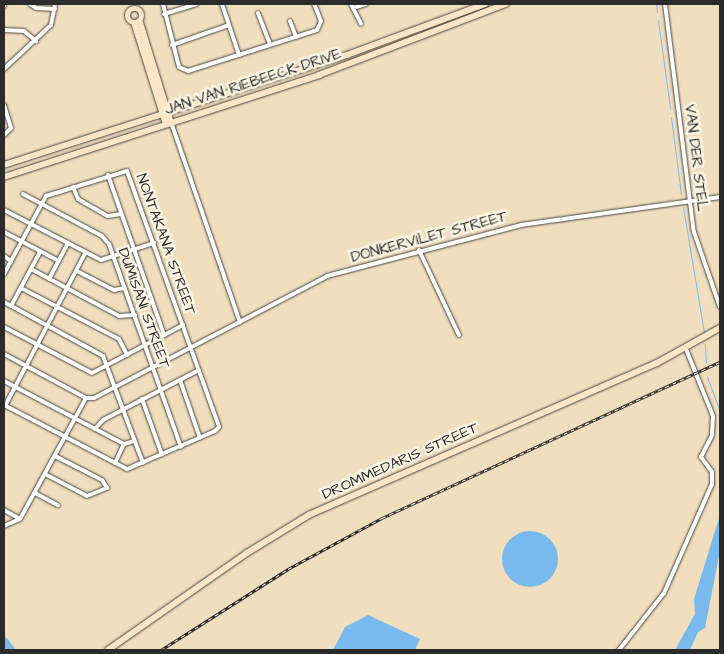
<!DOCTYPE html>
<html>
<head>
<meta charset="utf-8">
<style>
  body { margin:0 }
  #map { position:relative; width:724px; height:654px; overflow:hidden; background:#f1debe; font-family:"Architects Daughter",sans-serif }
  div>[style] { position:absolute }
  .water>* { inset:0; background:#79baee }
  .round { border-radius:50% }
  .stream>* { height:1px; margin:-0.5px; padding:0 0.5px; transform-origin:0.5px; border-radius:0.5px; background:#79baee }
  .river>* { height:8px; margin:-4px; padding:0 4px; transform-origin:4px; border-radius:4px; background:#79baee }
  .roads { filter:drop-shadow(0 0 1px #494641) drop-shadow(0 0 1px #494641) }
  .street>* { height:4px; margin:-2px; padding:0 2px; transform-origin:2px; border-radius:2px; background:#fff }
  .secondary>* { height:5.5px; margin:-2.75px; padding:0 2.75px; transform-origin:2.75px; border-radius:2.75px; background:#fde5c5 }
  .secondary>.ring { margin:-2.75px; padding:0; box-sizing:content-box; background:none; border:5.5px solid #fde5c5; border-radius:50% }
  .rail>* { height:3px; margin-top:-1.5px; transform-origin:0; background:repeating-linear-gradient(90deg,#fcf5e5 0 4px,#2b2b2b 0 8px); box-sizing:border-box; border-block:1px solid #2b2b2b }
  span { translate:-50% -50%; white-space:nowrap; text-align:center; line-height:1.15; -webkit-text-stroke:5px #fcf5e5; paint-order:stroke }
  .street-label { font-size:15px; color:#2b2b2b }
  .frame { position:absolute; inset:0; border:5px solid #2b2b2b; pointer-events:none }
</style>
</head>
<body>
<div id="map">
  <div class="water">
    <i style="clip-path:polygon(720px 515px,719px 556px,705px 628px,698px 632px,690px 650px,675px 650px,695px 614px,694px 599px)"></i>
    <i class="round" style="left:502px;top:531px;width:56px;height:56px"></i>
    <i style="clip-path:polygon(368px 615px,420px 639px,415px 650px,333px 650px,345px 627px)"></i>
  </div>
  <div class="stream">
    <i style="left:656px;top:4px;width:8px;rotate:83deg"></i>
    <i style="left:658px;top:20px;width:89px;rotate:82.2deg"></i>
    <i style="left:671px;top:117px;width:78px;rotate:82.6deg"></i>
    <i style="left:683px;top:207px;width:128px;rotate:80.5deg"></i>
    <i style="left:705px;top:344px;width:18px;rotate:87deg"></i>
    <i style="left:706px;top:368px;width:1px"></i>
    <i style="left:707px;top:377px;width:36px;rotate:69deg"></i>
  </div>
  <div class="river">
    <i style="left:4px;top:641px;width:11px;rotate:52deg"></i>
  </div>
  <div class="roads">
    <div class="street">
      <i style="left:30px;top:4px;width:7px;rotate:34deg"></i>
      <i style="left:36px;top:8px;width:19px;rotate:3deg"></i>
      <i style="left:163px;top:4px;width:65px;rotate:75.7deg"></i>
      <i style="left:179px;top:67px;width:10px;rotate:24deg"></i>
      <i style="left:188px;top:71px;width:135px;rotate:-17.6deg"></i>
      <i style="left:317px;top:30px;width:10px;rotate:-66deg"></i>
      <i style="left:321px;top:21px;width:18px;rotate:-112deg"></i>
      <i style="left:222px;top:4px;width:54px;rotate:71.6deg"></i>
      <i style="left:351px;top:4px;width:22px;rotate:63deg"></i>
      <i style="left:665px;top:4px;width:230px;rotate:82.8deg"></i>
      <i style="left:694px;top:232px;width:79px;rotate:70.9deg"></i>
      <i style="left:4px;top:6px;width:2px;rotate:-90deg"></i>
      <i style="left:353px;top:8px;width:14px;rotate:-17deg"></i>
      <i style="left:258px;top:13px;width:33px;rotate:69deg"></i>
      <i style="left:164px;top:14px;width:34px;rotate:-17deg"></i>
      <i style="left:290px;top:21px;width:17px;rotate:69deg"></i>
      <i style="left:4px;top:30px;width:20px;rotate:3deg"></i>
      <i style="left:24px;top:31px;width:16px;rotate:40deg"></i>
      <i style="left:172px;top:45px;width:60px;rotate:-19.3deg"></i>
      <i style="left:4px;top:69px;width:64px;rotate:-43.1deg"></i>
      <i style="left:51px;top:25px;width:21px;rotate:-79deg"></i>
      <i style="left:4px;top:105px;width:24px;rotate:73deg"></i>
      <i style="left:11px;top:128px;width:10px;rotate:135deg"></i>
      <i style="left:171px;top:122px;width:212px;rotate:71deg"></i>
      <i style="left:108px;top:175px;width:170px;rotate:70.7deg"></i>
      <i style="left:73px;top:187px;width:13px;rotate:67deg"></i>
      <i style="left:78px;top:199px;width:34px;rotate:30deg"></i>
      <i style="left:108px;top:216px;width:13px;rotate:-9deg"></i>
      <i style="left:23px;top:194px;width:89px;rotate:28deg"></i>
      <i style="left:102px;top:236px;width:11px;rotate:49deg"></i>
      <i style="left:109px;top:244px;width:215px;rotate:70.5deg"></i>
      <i style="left:4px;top:210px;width:109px;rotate:27.3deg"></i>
      <i style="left:101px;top:260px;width:56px;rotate:-17.8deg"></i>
      <i style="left:4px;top:232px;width:62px;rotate:27.8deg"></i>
      <i style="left:419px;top:250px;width:94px;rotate:64.8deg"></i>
      <i style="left:4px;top:256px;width:9px;rotate:36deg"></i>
      <i style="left:31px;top:269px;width:100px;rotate:28.1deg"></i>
      <i style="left:119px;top:316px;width:16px;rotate:-4deg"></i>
      <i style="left:77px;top:271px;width:42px;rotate:27.2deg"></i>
      <i style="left:114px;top:290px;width:11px;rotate:-10deg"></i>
      <i style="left:4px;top:274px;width:89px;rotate:-61.7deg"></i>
      <i style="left:46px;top:196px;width:85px;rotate:-17.2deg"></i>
      <i style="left:127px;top:171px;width:272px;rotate:70.2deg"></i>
      <i style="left:219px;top:427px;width:6px;rotate:135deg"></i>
      <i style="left:215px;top:431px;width:96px;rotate:156.6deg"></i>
      <i style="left:127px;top:469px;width:139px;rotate:-152.5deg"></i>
      <i style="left:49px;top:279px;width:41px;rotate:-62.2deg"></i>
      <i style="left:21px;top:288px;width:110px;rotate:27.5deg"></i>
      <i style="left:119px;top:339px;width:18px;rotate:63deg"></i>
      <i style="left:4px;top:302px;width:113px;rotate:28.6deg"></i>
      <i style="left:103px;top:356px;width:114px;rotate:69.5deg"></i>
      <i style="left:11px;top:306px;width:61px;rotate:-61.8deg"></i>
      <i style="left:4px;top:327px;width:99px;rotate:27.6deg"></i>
      <i style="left:92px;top:373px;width:103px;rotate:-27.8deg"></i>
      <i style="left:4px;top:354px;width:93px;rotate:28.2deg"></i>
      <i style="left:86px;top:398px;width:8px"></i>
      <i style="left:94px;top:398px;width:263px;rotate:-27.6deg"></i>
      <i style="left:327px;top:276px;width:201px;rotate:-14.7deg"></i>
      <i style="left:521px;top:225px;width:201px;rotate:-8deg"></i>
      <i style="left:180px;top:380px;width:61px;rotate:71deg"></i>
      <i style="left:4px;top:381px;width:136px;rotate:27.7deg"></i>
      <i style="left:142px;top:399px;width:59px;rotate:70.3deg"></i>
      <i style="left:5px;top:406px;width:174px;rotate:-62.3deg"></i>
      <i style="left:95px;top:429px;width:12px;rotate:-48deg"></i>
      <i style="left:103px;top:420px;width:108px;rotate:-27.5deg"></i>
      <i style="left:115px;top:463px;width:21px;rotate:-65deg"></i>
      <i style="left:124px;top:444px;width:10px;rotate:-17deg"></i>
      <i style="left:45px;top:474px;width:47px;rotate:27.6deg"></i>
      <i style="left:87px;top:496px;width:22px;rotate:-22deg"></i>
      <i style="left:107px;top:488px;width:9px;rotate:-122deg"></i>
      <i style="left:102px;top:480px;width:53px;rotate:-152.9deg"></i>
      <i style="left:35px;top:493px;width:26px;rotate:28deg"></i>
      <i style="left:4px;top:510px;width:18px;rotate:29deg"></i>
      <i style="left:4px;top:526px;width:17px;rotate:-24deg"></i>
      <i style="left:20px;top:519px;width:138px;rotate:-61.4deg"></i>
      <i style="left:619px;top:650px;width:73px;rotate:-51.7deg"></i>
      <i style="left:664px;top:593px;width:119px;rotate:-66.2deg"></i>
      <i style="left:712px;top:484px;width:12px;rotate:-90deg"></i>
      <i style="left:712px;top:472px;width:19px;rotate:-126deg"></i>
      <i style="left:701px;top:457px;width:25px;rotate:-63deg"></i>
      <i style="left:712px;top:435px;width:19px;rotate:-87deg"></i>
      <i style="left:713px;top:416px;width:72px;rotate:-111.9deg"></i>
    </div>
    <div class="secondary">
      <i class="ring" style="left:128px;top:9px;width:8.5px;height:8.5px"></i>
      <i style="left:140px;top:21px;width:106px;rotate:72.9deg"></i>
      <i style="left:135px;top:24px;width:104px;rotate:72.6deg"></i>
      <i style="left:4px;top:165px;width:360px;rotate:-17.8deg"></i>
      <i style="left:347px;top:55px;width:147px;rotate:-20.3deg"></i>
      <i style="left:4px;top:177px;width:331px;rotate:-17.9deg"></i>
      <i style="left:319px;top:75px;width:200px;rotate:-20.8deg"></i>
      <i style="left:108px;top:650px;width:169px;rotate:-34.9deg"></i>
      <i style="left:247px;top:553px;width:73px;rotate:-31.5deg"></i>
      <i style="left:309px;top:515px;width:380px;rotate:-23.6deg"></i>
      <i style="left:657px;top:363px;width:72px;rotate:-29.1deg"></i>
    </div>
  </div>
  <div class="rail">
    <i style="left:161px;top:650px;width:151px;rotate:-32.5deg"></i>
    <i style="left:288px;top:569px;width:107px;rotate:-28.5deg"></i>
    <i style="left:382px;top:518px;width:372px;rotate:-24.8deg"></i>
  </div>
  <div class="street-label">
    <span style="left:253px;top:82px;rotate:-18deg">JAN VAN RIEBEECK DRIVE</span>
    <span style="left:696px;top:158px;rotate:83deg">VAN DER STEL</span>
    <span style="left:429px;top:237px;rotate:-15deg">DONKERVILET STREET</span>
    <span style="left:166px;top:244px;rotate:70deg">NONTAKANA STREET</span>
    <span style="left:144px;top:308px;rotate:70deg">DUMISANI STREET</span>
    <span style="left:400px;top:461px;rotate:-24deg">DROMMEDARIS STREET</span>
  </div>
  <div class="frame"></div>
</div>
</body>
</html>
